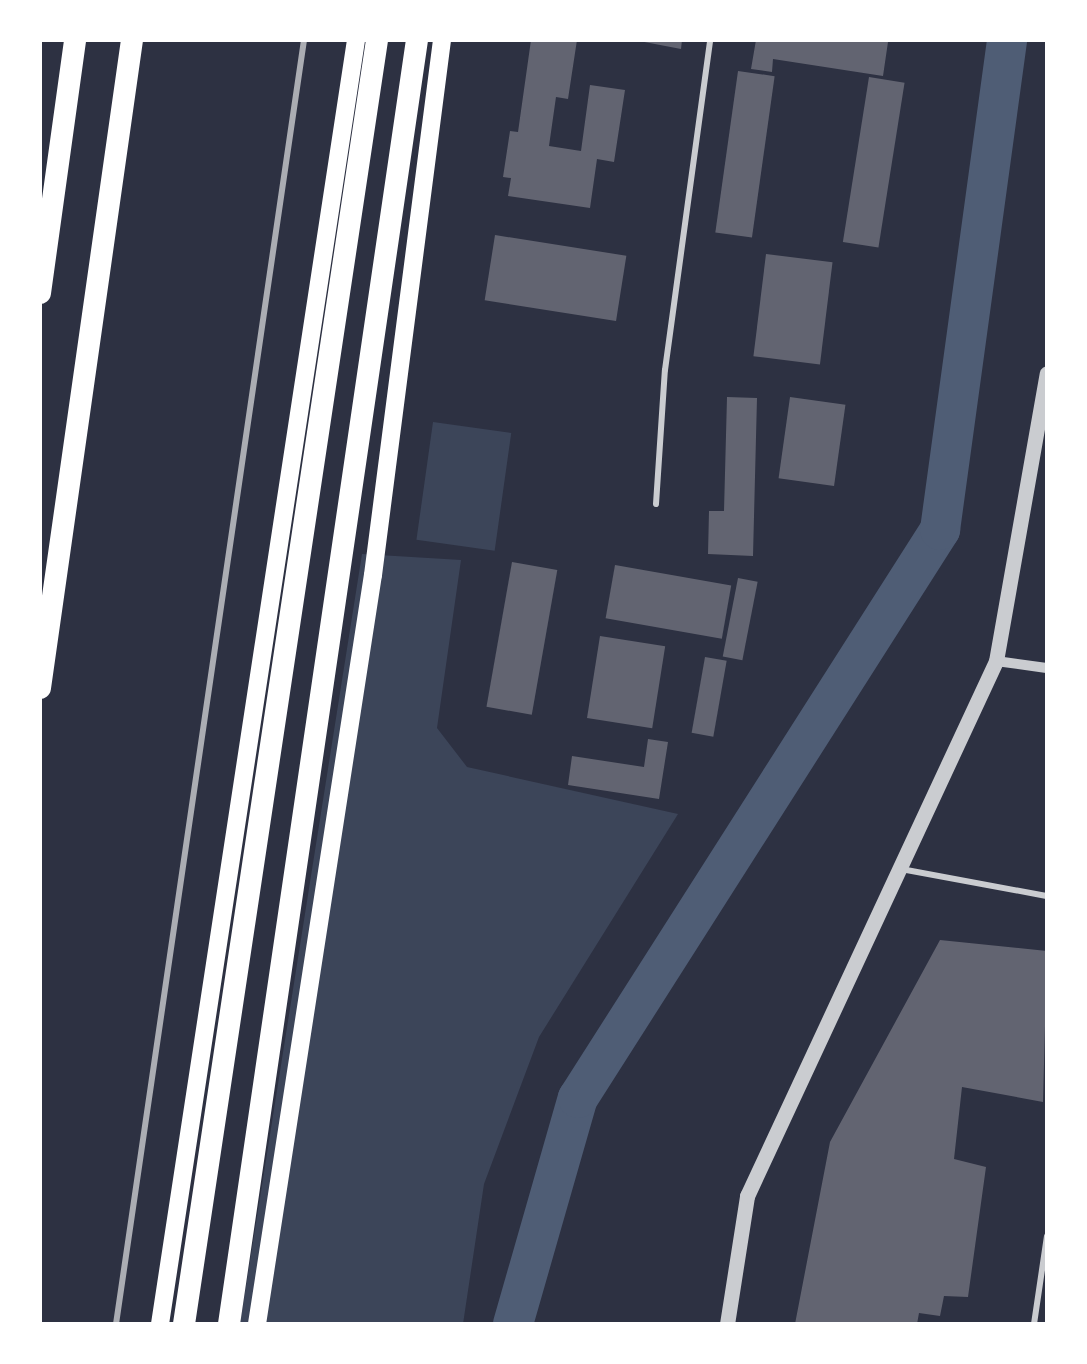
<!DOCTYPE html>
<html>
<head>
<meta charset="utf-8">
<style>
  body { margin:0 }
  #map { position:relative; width:1087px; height:1364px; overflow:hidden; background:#2d3142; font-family:"Archivo Narrow",sans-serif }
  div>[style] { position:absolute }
  .green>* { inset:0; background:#3c4559; transform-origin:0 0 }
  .river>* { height:40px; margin:-20px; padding:0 20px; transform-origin:20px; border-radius:20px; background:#4f5d75 }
  .building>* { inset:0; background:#626471; transform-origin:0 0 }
  .service>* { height:6px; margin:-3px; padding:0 3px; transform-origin:3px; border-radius:3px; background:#caccd0 }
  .minor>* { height:10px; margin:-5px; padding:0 5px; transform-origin:5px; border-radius:5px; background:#caccd0 }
  .tertiary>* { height:15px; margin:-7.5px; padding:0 7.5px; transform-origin:7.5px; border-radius:7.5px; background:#caccd0 }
  .secondary>* { height:18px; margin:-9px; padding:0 9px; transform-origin:9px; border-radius:9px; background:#fff }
  .trunk>* { height:22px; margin:-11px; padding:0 11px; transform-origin:11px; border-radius:11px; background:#fff }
  .motorway>* { height:22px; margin:-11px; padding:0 11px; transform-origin:11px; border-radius:11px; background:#fff }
  .rail>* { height:6px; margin:-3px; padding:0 3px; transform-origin:3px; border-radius:3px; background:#abadb3 }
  span { translate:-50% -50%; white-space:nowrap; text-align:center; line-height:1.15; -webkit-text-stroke:8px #fff; paint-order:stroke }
  .frame { position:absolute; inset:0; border:42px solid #fff; pointer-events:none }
</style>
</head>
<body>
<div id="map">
  <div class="green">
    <i style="left:433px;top:422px;width:79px;height:119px;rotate:8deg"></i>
    <i style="clip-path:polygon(362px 554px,461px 560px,437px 728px,467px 767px,678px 814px,539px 1037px,484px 1184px,463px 1324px,240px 1324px)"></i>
  </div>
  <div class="river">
    <i style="left:513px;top:1324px;width:235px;rotate:-74deg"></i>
    <i style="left:578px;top:1098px;width:674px;rotate:-57.49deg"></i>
    <i style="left:940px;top:530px;width:495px;rotate:-82.2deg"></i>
  </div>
  <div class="building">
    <i style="clip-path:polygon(531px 40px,577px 40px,568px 99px,556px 97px,549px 146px,581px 151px,590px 85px,625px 90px,614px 162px,597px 159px,590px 208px,508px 196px,511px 178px,503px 177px,510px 131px,518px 132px)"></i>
    <i style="clip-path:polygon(634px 40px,682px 40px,681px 49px)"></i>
    <i style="clip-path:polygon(756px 40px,873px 40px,888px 42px,883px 76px,773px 59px,772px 72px,751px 69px)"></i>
    <i style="left:738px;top:71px;width:37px;height:163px;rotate:8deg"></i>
    <i style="left:869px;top:77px;width:36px;height:167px;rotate:9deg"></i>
    <i style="left:495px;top:235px;width:133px;height:66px;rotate:9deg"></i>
    <i style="left:766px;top:254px;width:67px;height:103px;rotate:7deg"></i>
    <i style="clip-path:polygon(727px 397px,757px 398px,753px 556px,708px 554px,709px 511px,724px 511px)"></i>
    <i style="left:790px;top:397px;width:56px;height:82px;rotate:8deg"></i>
    <i style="left:512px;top:562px;width:46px;height:147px;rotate:10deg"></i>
    <i style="left:615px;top:565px;width:118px;height:54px;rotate:10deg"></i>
    <i style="left:738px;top:578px;width:20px;height:80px;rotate:11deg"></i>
    <i style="left:600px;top:636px;width:66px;height:83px;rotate:9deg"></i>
    <i style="left:705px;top:657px;width:22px;height:77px;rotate:10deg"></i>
    <i style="clip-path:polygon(648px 739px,668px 742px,659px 799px,568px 785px,572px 756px,644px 767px)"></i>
    <i style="clip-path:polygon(940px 940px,1047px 951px,1043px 1102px,962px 1087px,954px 1159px,986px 1167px,968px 1297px,944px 1296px,940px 1316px,919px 1313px,917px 1324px,795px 1324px,830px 1142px)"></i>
  </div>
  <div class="service">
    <i style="left:656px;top:504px;width:134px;rotate:-86.2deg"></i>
    <i style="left:665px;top:370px;width:333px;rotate:-82.2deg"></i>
    <i style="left:901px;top:869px;width:148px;rotate:10.5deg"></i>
    <i style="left:1034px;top:1324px;width:89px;rotate:-81.6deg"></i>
  </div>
  <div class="minor">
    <i style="left:996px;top:661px;width:51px;rotate:7.8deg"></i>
  </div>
  <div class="tertiary">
    <i style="left:727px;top:1324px;width:130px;rotate:-81.1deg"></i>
    <i style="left:747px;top:1196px;width:590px;rotate:-65.04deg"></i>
    <i style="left:996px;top:661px;width:292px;rotate:-80deg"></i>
  </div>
  <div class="secondary">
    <i style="left:160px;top:1324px;width:1299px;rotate:-81.32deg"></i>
    <i style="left:257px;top:1324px;width:758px;rotate:-81.2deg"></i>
    <i style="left:373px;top:575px;width:539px;rotate:-82.65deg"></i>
  </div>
  <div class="trunk">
    <i style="left:184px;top:1324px;width:1298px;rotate:-81.45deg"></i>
    <i style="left:229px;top:1324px;width:1298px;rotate:-81.67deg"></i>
  </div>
  <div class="motorway">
    <i style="left:40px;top:293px;width:255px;rotate:-82.1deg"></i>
    <i style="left:40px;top:688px;width:654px;rotate:-81.92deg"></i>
  </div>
  <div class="rail">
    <i style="left:116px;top:1324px;width:1298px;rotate:-81.67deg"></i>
  </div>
  <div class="frame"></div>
</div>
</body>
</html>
